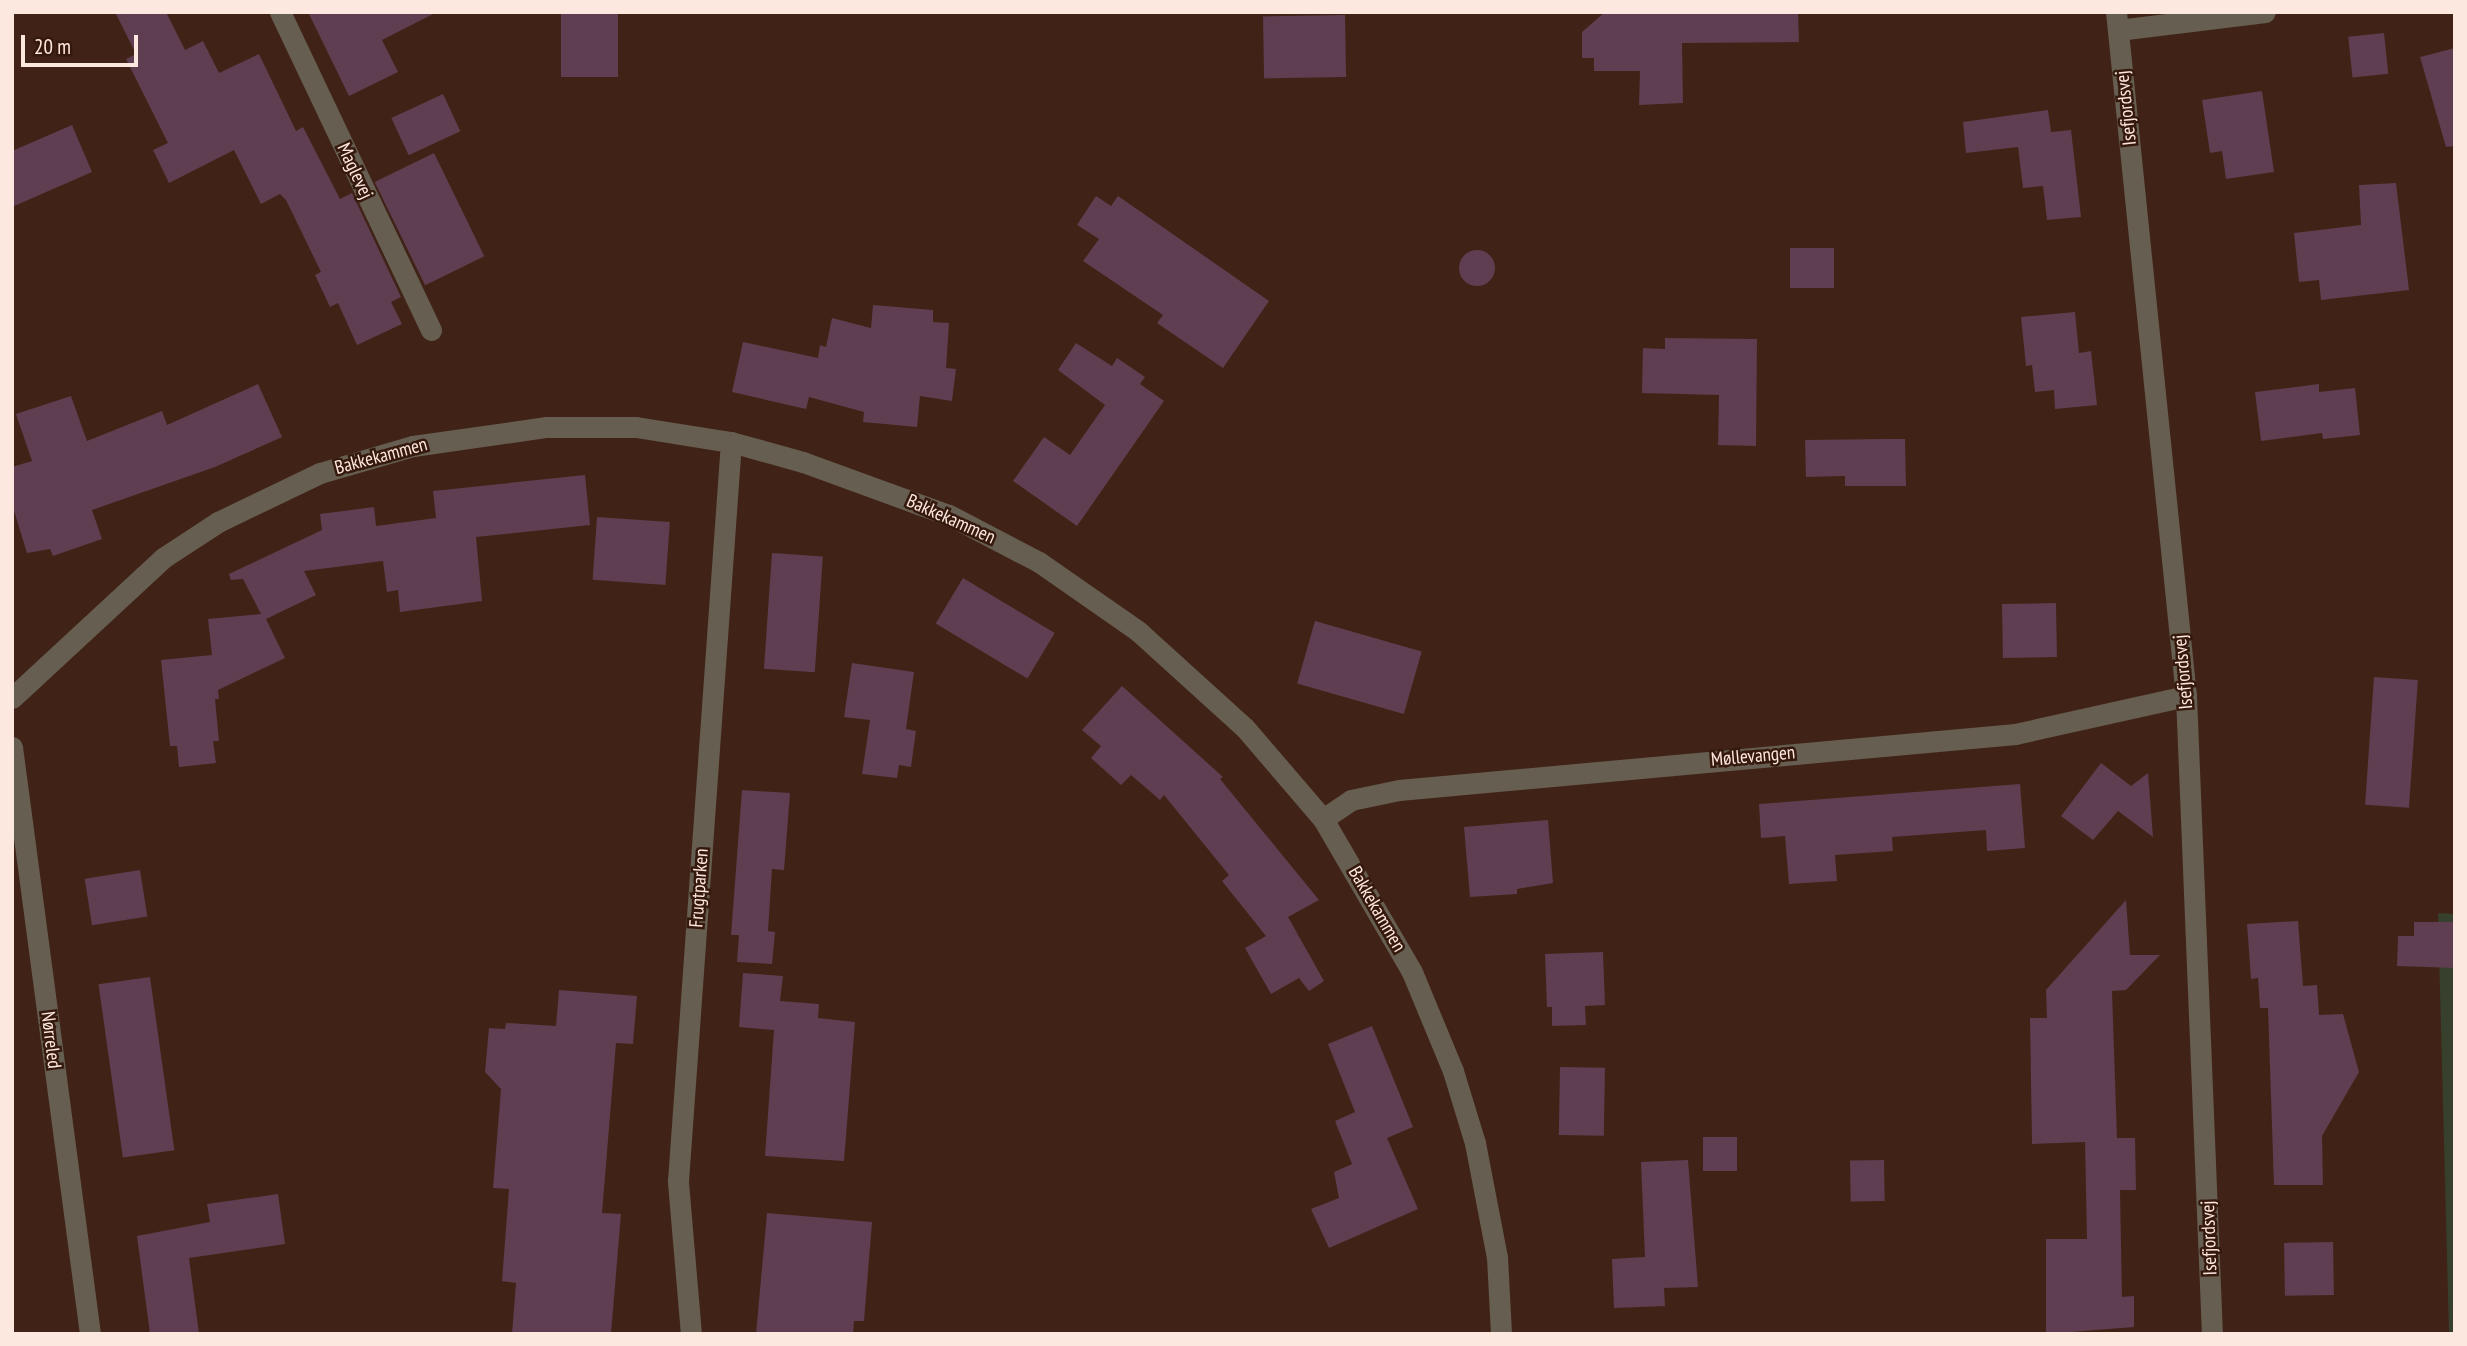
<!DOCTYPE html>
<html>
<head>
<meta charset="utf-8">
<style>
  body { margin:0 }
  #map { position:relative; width:2467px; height:1346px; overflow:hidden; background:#402316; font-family:"PT Sans Narrow",sans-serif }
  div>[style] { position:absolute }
  .green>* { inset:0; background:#37402d }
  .building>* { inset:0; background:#5e3e50; transform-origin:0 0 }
  .round { border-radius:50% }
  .street>* { height:21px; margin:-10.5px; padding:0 10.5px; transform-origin:10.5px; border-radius:10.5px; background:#665e51 }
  span { translate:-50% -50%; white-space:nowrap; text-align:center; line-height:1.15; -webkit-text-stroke:5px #35190d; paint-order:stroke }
  .street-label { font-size:19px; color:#fde8e0 }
  .frame { position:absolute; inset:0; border:14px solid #fde8e0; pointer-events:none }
  .scale { position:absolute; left:21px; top:35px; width:117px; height:32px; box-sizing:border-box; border:4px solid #fde8e0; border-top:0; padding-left:9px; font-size:21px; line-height:24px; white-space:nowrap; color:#fde8e0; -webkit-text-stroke:5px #35190d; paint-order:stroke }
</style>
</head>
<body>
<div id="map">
  <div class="green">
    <i style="clip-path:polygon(2438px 913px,2455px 914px,2455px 1334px,2449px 1334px)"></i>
  </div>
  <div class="building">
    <i style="clip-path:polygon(115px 12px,166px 12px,185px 50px,203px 41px,219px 73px,259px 54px,296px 131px,303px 127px,340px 199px,352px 193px,401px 297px,391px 302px,402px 324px,357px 345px,338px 303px,330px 307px,315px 275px,321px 272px,286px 200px,280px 194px,261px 204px,234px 150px,169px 183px,153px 150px,168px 143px,126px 59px,136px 54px)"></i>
    <i style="clip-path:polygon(308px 12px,437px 12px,382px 40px,398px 72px,349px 96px)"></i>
    <i style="left:561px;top:12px;width:57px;height:65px"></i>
    <i style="clip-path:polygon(1605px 12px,1798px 12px,1799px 42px,1682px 43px,1683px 103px,1639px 105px,1640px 71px,1594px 71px,1594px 58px,1582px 58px,1582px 32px)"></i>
    <i style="left:1345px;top:15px;width:62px;height:82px;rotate:89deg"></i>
    <i style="left:2384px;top:33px;width:41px;height:36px;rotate:84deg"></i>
    <i style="clip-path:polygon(2455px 48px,2455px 146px,2446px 147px,2420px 57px)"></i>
    <i style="clip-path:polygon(2262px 91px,2274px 172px,2226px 179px,2222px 151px,2210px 153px,2202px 100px)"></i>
    <i style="left:443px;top:94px;width:41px;height:57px;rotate:65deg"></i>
    <i style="clip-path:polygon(2048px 110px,2051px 132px,2071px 130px,2081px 217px,2047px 220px,2043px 186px,2023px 188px,2018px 147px,1966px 153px,1963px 122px)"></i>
    <i style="clip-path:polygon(72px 125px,92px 172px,12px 207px,12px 151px)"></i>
    <i style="left:434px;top:153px;width:115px;height:66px;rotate:64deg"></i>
    <i style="clip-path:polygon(2396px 183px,2409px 290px,2321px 300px,2319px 280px,2299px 282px,2294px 233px,2361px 225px,2359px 185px)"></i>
    <i style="clip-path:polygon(1096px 196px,1111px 206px,1118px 196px,1269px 301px,1223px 368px,1157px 323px,1163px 315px,1083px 261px,1099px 239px,1077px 225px)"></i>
    <i style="left:1790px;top:248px;width:44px;height:40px"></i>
    <i class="round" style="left:1459px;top:250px;width:36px;height:36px"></i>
    <i style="clip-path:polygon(873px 305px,933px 310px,933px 322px,949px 323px,946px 368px,956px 369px,952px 401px,920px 396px,917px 427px,863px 422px,864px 412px,809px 397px,806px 409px,732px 392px,743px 342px,818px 358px,820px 345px,826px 347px,832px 318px,871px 328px)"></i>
    <i style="clip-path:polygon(2075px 312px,2079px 353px,2091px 351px,2097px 405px,2055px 409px,2054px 390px,2035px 392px,2032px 365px,2026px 366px,2021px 317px)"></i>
    <i style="clip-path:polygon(1665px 338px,1757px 339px,1756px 446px,1718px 445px,1719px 395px,1642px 393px,1643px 348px,1665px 349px)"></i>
    <i style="clip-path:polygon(1076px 343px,1112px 366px,1117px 358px,1145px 377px,1140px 384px,1164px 401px,1077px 526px,1013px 481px,1044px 437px,1070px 455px,1105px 405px,1058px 370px)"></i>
    <i style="clip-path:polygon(258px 384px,282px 437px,215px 467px,92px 510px,102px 539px,53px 556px,50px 549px,27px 553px,12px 504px,12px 467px,32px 461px,16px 414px,71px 396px,87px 441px,162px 411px,167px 425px)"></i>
    <i style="clip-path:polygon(2319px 384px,2319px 392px,2355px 388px,2360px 435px,2323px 439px,2322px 433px,2261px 441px,2255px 392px)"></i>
    <i style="clip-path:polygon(1886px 439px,1905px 439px,1906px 486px,1845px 486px,1845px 476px,1806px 477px,1805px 440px)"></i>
    <i style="clip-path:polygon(585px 475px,590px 525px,476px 537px,482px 601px,400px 612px,398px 590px,387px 592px,383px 561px,304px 571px,316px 595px,266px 619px,285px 658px,218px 690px,219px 699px,215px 699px,219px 741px,213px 741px,216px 763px,179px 767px,177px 746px,170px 746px,161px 660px,212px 655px,208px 619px,261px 614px,243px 579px,231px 580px,229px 574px,322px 530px,320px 514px,374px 507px,376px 526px,436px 518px,433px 491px)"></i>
    <i style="left:597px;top:517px;width:73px;height:63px;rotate:4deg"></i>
    <i style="left:772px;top:553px;width:51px;height:116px;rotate:4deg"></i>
    <i style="left:963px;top:578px;width:107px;height:53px;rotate:31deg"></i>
    <i style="left:2056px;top:603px;width:54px;height:54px;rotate:89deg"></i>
    <i style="left:1315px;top:621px;width:111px;height:65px;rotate:16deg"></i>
    <i style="clip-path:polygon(852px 663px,914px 672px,906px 729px,916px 731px,911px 767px,899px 765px,897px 778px,862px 774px,870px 720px,844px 717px)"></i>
    <i style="left:2374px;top:677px;width:44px;height:128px;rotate:4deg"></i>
    <i style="clip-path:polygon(1122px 686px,1223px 777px,1220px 779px,1319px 900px,1288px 917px,1324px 981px,1309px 991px,1299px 978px,1271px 994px,1245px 948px,1266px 936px,1222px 881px,1229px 875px,1164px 795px,1160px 800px,1131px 775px,1121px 785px,1091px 758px,1101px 746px,1082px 730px)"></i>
    <i style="clip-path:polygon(2101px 763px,2131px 786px,2148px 773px,2153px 837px,2118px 811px,2093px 840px,2061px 816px)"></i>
    <i style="clip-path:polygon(2020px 784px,2025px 848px,1987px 851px,1986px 830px,1892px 837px,1893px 851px,1835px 855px,1837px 881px,1789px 884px,1785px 836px,1761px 838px,1759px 804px)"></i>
    <i style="clip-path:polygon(742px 790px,790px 793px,784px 870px,772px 869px,768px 931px,775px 932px,772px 964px,737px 962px,739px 935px,731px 935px)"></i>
    <i style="clip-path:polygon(1548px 820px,1553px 883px,1517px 889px,1517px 894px,1470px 897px,1464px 827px)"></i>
    <i style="left:140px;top:870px;width:47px;height:56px;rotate:81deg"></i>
    <i style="clip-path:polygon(2126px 900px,2130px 955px,2160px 955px,2126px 990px,2112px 991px,2117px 1138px,2135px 1138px,2136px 1190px,2120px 1190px,2122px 1297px,2134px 1296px,2134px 1327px,2046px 1334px,2046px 1239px,2087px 1239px,2085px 1142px,2032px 1144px,2030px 1018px,2047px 1018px,2046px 990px)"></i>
    <i style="clip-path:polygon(2298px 921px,2303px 986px,2317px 985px,2319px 1015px,2343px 1014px,2359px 1072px,2322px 1136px,2323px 1185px,2274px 1185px,2268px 1008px,2260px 1008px,2258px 978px,2251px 979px,2247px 924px)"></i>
    <i style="clip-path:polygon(2414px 922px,2455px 922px,2455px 968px,2397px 966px,2398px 936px,2414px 936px)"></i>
    <i style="clip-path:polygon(1603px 952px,1605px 1005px,1585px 1006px,1586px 1025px,1552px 1026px,1552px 1007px,1547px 1007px,1545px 954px)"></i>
    <i style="clip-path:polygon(743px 973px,783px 976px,780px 1001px,819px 1004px,818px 1018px,855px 1022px,844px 1161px,765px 1156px,774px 1030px,739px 1027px)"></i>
    <i style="left:150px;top:977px;width:175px;height:52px;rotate:82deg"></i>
    <i style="clip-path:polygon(559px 990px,637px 996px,633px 1044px,616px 1043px,602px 1213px,621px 1214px,611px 1334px,512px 1334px,516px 1283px,502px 1281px,509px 1189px,493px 1188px,501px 1089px,485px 1072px,489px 1028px,505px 1029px,506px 1023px,556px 1026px)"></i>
    <i style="clip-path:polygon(1372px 1026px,1413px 1127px,1387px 1138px,1418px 1209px,1329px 1248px,1311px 1209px,1339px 1198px,1334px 1172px,1352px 1164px,1335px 1121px,1355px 1112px,1328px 1044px)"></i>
    <i style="left:1560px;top:1067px;width:45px;height:68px;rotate:1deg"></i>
    <i style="left:1703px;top:1137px;width:34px;height:34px"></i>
    <i style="clip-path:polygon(1688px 1160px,1698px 1287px,1664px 1288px,1665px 1306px,1614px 1308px,1612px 1259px,1645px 1257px,1641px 1162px)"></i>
    <i style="left:1884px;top:1160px;width:41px;height:34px;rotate:89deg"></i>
    <i style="clip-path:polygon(278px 1194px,285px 1244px,189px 1258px,199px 1334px,150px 1334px,137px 1236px,210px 1222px,207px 1204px)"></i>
    <i style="clip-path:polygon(767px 1213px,872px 1222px,864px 1321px,854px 1321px,853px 1334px,756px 1334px)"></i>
    <i style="left:2333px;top:1242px;width:53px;height:49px;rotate:89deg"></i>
  </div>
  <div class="street">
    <i style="left:280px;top:12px;width:352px;rotate:64.6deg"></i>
    <i style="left:2116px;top:12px;width:688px;rotate:84.16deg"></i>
    <i style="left:2186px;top:696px;width:639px;rotate:87.67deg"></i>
    <i style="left:2118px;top:30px;width:148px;rotate:-7deg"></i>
    <i style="left:12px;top:698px;width:206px;rotate:-42.8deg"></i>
    <i style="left:163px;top:558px;width:66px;rotate:-33.2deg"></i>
    <i style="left:218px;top:522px;width:113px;rotate:-25.7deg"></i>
    <i style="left:320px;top:473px;width:97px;rotate:-16.2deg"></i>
    <i style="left:413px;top:446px;width:135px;rotate:-8.1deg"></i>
    <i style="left:547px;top:427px;width:89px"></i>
    <i style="left:636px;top:427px;width:96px;rotate:9deg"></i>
    <i style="left:731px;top:442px;width:75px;rotate:15.5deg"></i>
    <i style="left:803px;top:462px;width:155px;rotate:20deg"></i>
    <i style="left:949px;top:515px;width:102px;rotate:27.6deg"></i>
    <i style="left:1039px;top:562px;width:121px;rotate:34.9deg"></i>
    <i style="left:1138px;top:631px;width:144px;rotate:42.2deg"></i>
    <i style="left:1245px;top:728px;width:120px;rotate:49.4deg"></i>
    <i style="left:1323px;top:819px;width:177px;rotate:59.8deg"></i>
    <i style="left:1412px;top:972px;width:107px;rotate:67.5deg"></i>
    <i style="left:1453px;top:1071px;width:75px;rotate:73deg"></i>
    <i style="left:1475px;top:1143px;width:116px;rotate:79.1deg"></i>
    <i style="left:1497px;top:1257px;width:77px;rotate:87deg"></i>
    <i style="left:12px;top:747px;width:592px;rotate:82.43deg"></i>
    <i style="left:1323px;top:819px;width:34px;rotate:-34deg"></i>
    <i style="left:1351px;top:800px;width:49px;rotate:-11.8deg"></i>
    <i style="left:1399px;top:790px;width:619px;rotate:-5.19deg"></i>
    <i style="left:2015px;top:734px;width:175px;rotate:-12.5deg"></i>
    <i style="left:691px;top:1334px;width:154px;rotate:-94.9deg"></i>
    <i style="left:678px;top:1181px;width:741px;rotate:-85.9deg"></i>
  </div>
  <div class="street-label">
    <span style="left:2126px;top:108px;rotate:-96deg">Isefjordsvej</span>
    <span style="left:355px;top:171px;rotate:65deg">Maglevej</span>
    <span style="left:381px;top:456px;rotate:-15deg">Bakkekammen</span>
    <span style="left:951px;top:519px;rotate:24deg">Bakkekammen</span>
    <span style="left:2183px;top:672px;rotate:-95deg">Isefjordsvej</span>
    <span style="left:1753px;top:756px;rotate:-5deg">Møllevangen</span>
    <span style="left:699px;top:888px;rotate:-86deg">Frugtparken</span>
    <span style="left:1377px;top:909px;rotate:60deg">Bakkekammen</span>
    <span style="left:51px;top:1040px;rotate:83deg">Nørreled</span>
    <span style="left:2209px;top:1238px;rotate:-92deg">Isefjordsvej</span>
  </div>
  <div class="frame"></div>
  <div class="scale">20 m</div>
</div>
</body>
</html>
